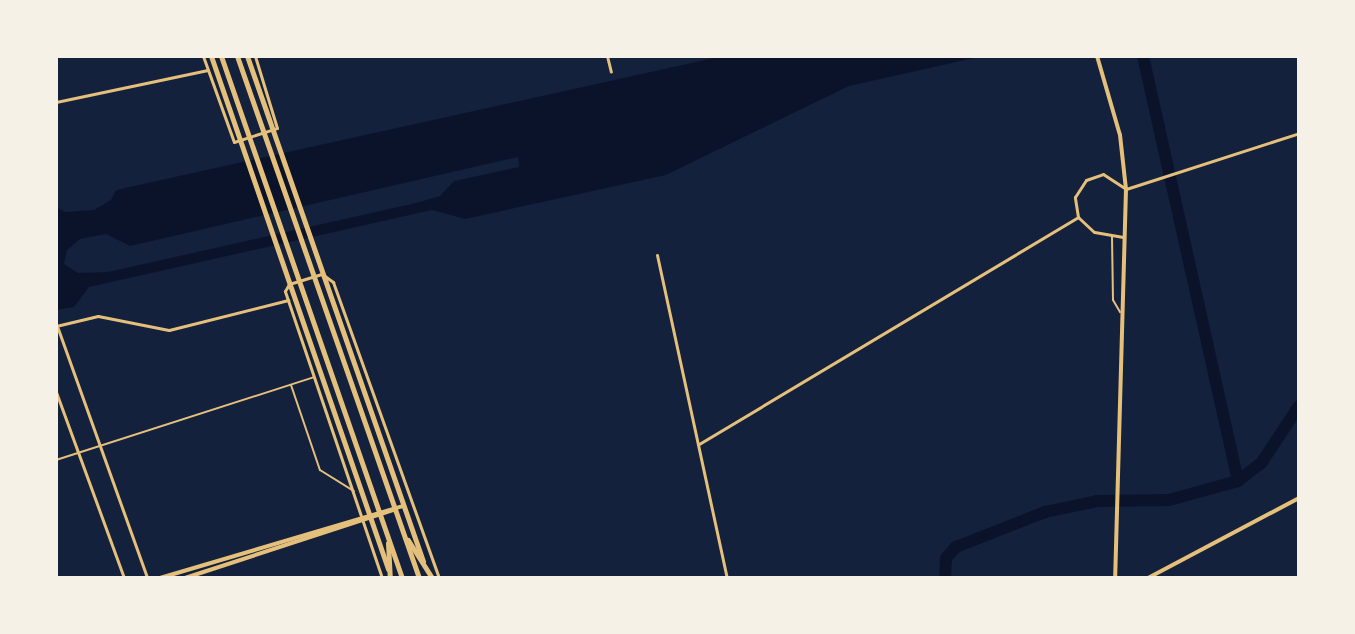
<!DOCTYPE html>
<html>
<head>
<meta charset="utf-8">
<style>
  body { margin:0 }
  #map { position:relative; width:1355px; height:634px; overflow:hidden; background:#14213d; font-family:"Exo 2",sans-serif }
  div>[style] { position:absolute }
  .water>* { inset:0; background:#0b132b }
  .river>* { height:12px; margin:-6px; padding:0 6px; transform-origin:6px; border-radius:6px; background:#0b132b }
  .service>* { height:2px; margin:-1px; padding:0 1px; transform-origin:1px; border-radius:1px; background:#e5c07b }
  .minor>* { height:3px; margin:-1.5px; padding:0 1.5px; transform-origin:1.5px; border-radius:1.5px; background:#e5c07b }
  .tertiary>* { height:4px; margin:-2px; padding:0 2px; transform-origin:2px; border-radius:2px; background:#e5c07b }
  .secondary>* { height:4px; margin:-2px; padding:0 2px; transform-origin:2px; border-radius:2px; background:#e5c07b }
  .primary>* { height:5px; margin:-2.5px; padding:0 2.5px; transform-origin:2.5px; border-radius:2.5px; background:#e5c07b }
  .trunk>* { height:5px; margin:-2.5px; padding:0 2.5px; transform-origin:2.5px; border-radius:2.5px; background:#e5c07b }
  span { translate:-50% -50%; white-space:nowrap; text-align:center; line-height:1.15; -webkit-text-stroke:7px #f6f1e7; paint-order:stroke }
  .frame { position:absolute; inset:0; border:58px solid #f6f1e7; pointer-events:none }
</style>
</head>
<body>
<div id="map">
  <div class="water">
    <i style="clip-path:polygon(evenodd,723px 56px,983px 56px,849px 86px,666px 175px,465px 219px,432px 210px,89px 287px,74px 307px,56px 310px,56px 207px,65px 212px,94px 210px,111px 200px,116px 190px,723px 56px,518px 157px,519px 167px,454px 181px,440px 196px,416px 203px,108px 272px,78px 273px,64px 264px,67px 250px,80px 239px,106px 234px,130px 246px,518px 157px)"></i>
  </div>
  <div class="river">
    <i style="left:1143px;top:56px;width:435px;rotate:77.4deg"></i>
    <i style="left:945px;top:578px;width:20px;rotate:-87deg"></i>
    <i style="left:946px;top:558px;width:15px;rotate:-48deg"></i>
    <i style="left:956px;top:547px;width:96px;rotate:-21.5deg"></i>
    <i style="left:1045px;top:512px;width:53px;rotate:-11.9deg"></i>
    <i style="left:1097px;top:501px;width:72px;rotate:-0.8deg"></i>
    <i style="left:1169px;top:500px;width:72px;rotate:-15.4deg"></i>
    <i style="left:1238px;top:481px;width:31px;rotate:-38deg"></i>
    <i style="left:1262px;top:462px;width:67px;rotate:-56.5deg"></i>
  </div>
  <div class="service">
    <i style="left:1112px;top:237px;width:63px;rotate:89.1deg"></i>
    <i style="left:1113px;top:300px;width:14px;rotate:60deg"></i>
    <i style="left:291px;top:385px;width:90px;rotate:71.2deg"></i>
    <i style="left:320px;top:470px;width:40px;rotate:32deg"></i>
    <i style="left:56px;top:460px;width:271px;rotate:-17.8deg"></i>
  </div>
  <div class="minor">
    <i style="left:203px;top:56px;width:91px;rotate:70.2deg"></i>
    <i style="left:234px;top:142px;width:45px;rotate:-18deg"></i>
    <i style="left:277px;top:128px;width:75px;rotate:-107deg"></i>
    <i style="left:607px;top:56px;width:16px;rotate:76deg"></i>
    <i style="left:56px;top:102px;width:155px;rotate:-11.9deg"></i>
    <i style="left:1123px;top:237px;width:29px;rotate:-170deg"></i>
    <i style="left:1094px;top:232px;width:22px;rotate:-137deg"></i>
    <i style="left:1078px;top:217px;width:20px;rotate:-99deg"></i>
    <i style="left:1075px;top:197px;width:20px;rotate:-57deg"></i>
    <i style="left:1086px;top:180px;width:18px;rotate:-19deg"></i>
    <i style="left:1103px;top:174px;width:27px;rotate:33deg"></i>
    <i style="left:1126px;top:189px;width:182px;rotate:-17.9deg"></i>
    <i style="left:657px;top:255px;width:330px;rotate:77.8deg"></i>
    <i style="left:56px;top:326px;width:43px;rotate:-13.4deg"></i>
    <i style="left:98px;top:316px;width:72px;rotate:11.2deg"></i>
    <i style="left:169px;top:330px;width:123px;rotate:-14.1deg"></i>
    <i style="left:57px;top:326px;width:268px;rotate:70.3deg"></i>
    <i style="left:56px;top:392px;width:198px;rotate:69.9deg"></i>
    <i style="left:699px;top:444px;width:442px;rotate:-30.9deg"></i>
    <i style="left:382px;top:578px;width:303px;rotate:-108.7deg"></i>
    <i style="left:285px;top:291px;width:8px;rotate:-60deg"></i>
    <i style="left:289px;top:284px;width:34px;rotate:-17deg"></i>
    <i style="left:322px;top:274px;width:14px;rotate:36deg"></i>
    <i style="left:333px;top:282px;width:314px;rotate:70.3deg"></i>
  </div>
  <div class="tertiary">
    <i style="left:160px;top:578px;width:253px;rotate:-16.5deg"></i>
    <i style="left:185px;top:578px;width:222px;rotate:-18.1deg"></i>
    <i style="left:1148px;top:578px;width:171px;rotate:-27.9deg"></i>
  </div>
  <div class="secondary">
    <i style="left:1097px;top:56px;width:82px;rotate:73.8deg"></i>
    <i style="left:1120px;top:135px;width:54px;rotate:83.7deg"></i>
    <i style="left:1126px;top:189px;width:389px;rotate:91.6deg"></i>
  </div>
  <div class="primary">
    <i style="left:211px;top:56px;width:543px;rotate:70.96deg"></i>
    <i style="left:247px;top:56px;width:535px;rotate:70.79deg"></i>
  </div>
  <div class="trunk">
    <i style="left:221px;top:56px;width:552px;rotate:70.88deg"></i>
    <i style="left:237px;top:56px;width:553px;rotate:70.78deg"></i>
    <i style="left:408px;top:540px;width:45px;rotate:57.7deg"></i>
    <i style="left:388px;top:543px;width:35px;rotate:87deg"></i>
  </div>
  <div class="frame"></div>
</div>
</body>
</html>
